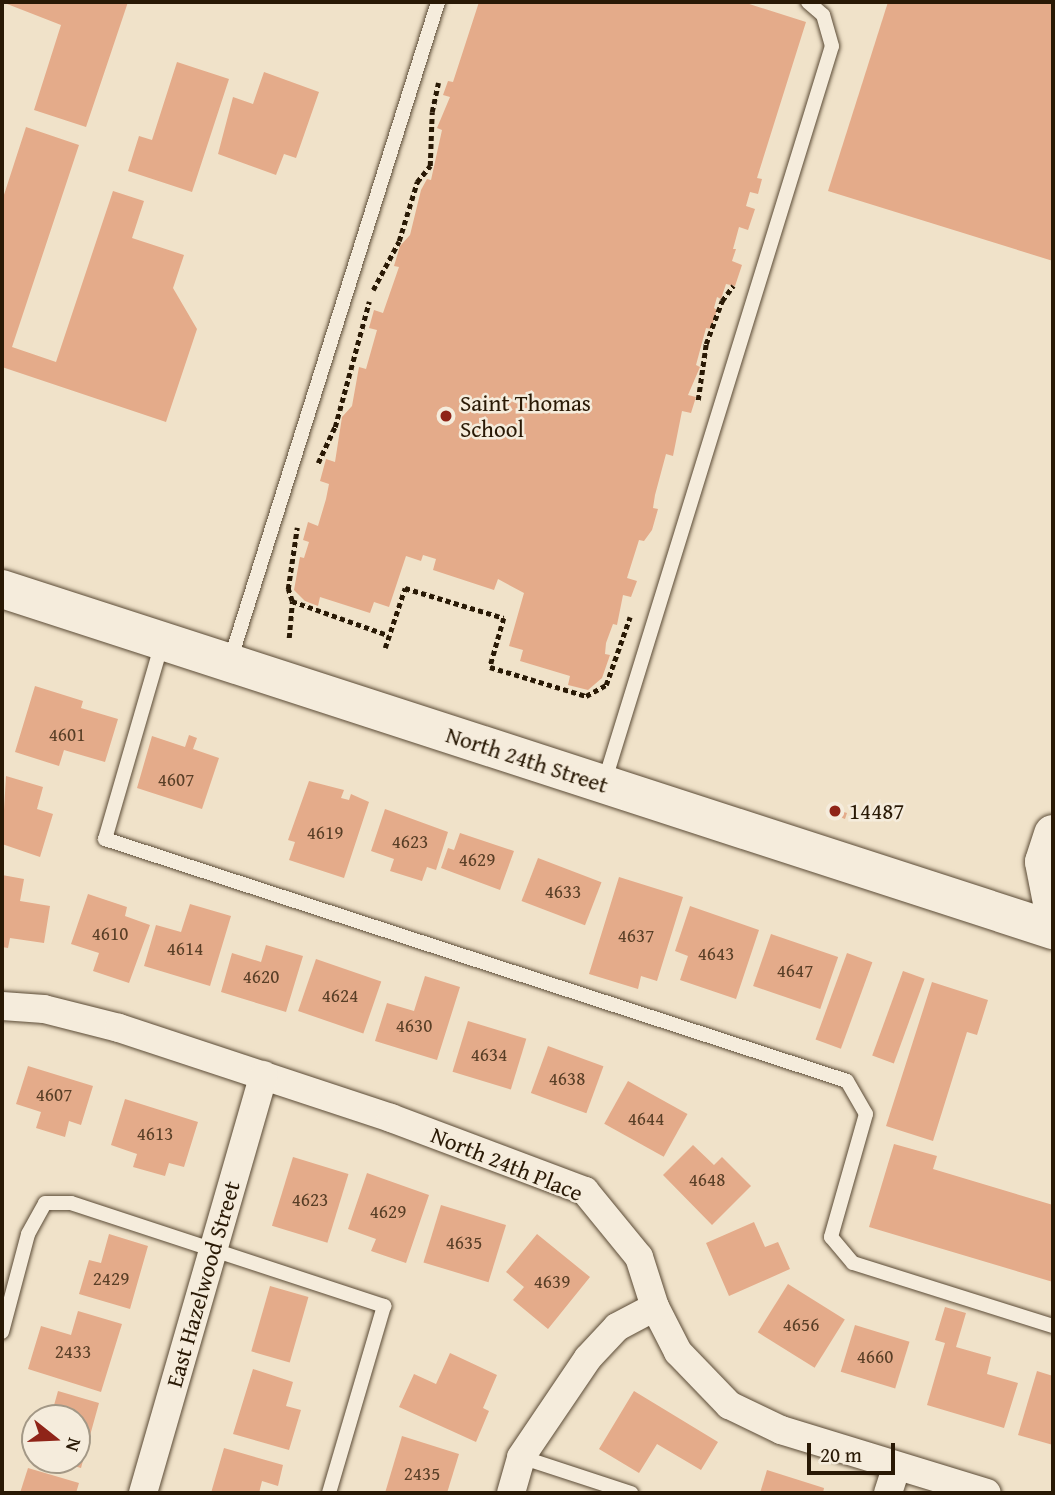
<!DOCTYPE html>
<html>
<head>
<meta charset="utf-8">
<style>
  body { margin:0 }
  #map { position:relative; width:1055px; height:1495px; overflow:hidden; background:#f0e2c9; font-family:"Gentium Book Plus",serif }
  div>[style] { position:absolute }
  .building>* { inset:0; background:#e4ab8a; transform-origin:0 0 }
  .path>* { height:4.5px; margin-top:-2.25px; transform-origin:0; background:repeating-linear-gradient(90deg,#291905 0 5px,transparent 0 8.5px) }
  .roads { filter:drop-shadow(0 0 2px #5b4b36) drop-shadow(0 0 2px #5b4b36) }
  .lane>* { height:14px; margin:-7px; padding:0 7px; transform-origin:7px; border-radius:7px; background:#f5ecdc }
  .street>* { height:28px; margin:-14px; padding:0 14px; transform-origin:14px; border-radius:14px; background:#f5ecdc }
  .secondary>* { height:38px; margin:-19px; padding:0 19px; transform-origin:19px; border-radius:19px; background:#f5ecdc }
  .dots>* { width:19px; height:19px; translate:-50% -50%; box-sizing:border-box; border:4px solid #f5ecdc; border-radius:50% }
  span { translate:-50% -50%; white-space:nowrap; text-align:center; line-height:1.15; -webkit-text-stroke:5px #f5ecdc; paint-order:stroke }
  .number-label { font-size:19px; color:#583e26 }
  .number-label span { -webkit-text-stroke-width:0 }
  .poi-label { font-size:23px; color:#291905 }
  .left { translate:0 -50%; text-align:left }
  .street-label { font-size:23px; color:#291905 }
  .frame { position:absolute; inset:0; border:4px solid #291905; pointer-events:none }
  .north { position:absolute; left:21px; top:1404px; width:70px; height:70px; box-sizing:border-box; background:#f5ecdc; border:2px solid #a39886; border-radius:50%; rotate:108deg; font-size:19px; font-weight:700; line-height:28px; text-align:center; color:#291905 }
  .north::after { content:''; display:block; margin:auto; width:24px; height:32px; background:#8f2418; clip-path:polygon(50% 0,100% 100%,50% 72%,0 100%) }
  .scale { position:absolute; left:807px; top:1443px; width:88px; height:32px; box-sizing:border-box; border:4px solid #291905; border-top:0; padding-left:9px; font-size:21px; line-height:24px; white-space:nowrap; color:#291905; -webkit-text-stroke:5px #f5ecdc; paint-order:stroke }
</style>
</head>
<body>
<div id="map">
  <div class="building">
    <i style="clip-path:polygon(2px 2px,128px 2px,86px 127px,34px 110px,61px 25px)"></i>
    <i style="clip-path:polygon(479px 2px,743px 2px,806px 22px,757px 178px,762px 179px,758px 194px,750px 192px,746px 206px,755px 209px,748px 230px,739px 227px,733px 249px,736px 249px,732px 261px,742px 265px,735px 286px,726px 284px,721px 299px,717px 297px,714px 308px,717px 310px,711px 329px,706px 328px,696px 365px,700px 367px,688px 395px,696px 397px,691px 413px,682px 411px,673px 456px,666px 454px,655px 495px,653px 508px,658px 509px,652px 530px,644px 541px,639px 540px,627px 578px,637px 581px,631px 597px,623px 595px,617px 625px,613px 624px,606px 643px,605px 654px,610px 655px,602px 678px,588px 690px,568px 685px,570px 676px,520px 661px,523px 650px,509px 646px,524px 593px,498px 579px,494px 590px,433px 570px,436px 559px,423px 555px,421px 561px,406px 556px,389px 607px,374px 602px,370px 613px,320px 597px,318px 606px,305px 601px,294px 590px,300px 557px,304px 558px,309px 542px,303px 540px,308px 522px,318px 526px,326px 499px,329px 484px,320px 481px,326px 459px,335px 462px,342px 417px,352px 406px,359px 367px,366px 369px,377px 330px,369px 328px,374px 310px,383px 313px,399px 267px,394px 266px,400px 246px,410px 235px,421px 190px,427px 179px,431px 180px,442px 130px,437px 128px,450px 97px,443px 95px,448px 81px,453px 82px)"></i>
    <i style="clip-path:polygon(888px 2px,1053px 2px,1053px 261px,828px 191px)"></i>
    <i style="clip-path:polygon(177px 62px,229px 79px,192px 192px,128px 171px,139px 136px,152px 140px)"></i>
    <i style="clip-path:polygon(264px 72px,319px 92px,296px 158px,284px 154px,276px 175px,218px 154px,233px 97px,253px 104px)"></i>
    <i style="clip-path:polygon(26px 127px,79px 145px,12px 347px,56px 362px,113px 191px,144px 201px,132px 238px,184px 255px,173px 288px,197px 329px,166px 422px,2px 367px,2px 201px)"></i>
    <i style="clip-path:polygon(35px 686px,83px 701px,81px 708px,118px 719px,105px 762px,64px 750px,59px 766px,15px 752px)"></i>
    <i style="clip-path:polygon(189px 735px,197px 738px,193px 749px,219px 758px,202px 809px,137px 788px,152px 736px,185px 747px)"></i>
    <i style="clip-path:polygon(6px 776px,43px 787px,37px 809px,53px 814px,40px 857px,2px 844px)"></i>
    <i style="clip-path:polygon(309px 781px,344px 790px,341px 798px,349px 800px,351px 794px,369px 802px,344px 878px,289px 860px,295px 842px,288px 840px)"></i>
    <i style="clip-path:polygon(831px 808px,847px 813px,845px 819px,830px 813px)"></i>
    <i style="clip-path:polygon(385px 809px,448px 832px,436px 870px,427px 867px,422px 881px,390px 871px,394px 859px,371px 851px)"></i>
    <i style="clip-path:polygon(460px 833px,514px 851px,500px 890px,441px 868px,448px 848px,454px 850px)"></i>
    <i style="left:538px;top:858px;width:68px;height:46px;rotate:21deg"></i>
    <i style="clip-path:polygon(2px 875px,24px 879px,20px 901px,50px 906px,44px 943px,10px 938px,8px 948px,2px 947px)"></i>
    <i style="clip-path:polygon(619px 877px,683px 897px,657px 981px,641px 976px,638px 989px,589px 974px)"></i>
    <i style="clip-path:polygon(88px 894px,127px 907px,125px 916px,150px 925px,129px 983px,93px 971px,99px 953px,71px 944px)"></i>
    <i style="clip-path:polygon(190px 904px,231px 916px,210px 986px,144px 966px,156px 925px,181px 932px)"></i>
    <i style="clip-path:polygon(690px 906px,759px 930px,736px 999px,680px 980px,688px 956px,675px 951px)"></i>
    <i style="left:771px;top:934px;width:71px;height:55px;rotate:19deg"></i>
    <i style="clip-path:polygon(266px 945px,303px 956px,286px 1012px,221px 992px,232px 953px,261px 962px)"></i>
    <i style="left:847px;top:953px;width:27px;height:92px;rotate:20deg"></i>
    <i style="left:316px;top:959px;width:69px;height:55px;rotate:19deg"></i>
    <i style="left:903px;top:971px;width:23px;height:90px;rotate:20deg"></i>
    <i style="clip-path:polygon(425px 976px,460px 987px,437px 1060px,375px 1041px,387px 1003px,414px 1011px)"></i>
    <i style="clip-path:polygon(932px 982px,988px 1000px,977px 1035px,967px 1032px,933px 1141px,886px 1126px)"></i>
    <i style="left:468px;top:1021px;width:61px;height:53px;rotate:17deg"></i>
    <i style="left:548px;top:1046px;width:59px;height:50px;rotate:20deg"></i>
    <i style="clip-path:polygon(28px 1066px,93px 1086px,81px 1125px,69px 1121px,65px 1137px,36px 1128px,41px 1112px,16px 1104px)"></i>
    <i style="left:628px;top:1081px;width:68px;height:49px;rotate:29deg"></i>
    <i style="clip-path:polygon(125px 1099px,198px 1122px,184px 1167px,169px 1163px,165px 1176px,133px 1167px,137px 1154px,111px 1145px)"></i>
    <i style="clip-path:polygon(894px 1144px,937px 1156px,933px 1169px,1053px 1205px,1053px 1282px,869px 1227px)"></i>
    <i style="clip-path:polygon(693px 1145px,714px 1165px,722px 1157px,751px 1186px,712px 1225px,663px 1175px)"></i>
    <i style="left:293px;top:1157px;width:58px;height:72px;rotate:17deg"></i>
    <i style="clip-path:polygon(367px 1173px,429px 1195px,406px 1263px,371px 1251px,376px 1239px,348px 1229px)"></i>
    <i style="left:441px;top:1205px;width:68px;height:60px;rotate:17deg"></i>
    <i style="clip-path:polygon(754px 1222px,765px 1247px,778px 1242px,790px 1269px,729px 1296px,706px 1243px)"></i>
    <i style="clip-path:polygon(109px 1234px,148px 1246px,130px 1309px,79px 1294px,89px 1260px,101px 1263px)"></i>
    <i style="clip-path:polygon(537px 1234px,590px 1277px,548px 1329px,513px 1300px,524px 1287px,506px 1272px)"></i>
    <i style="left:788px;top:1284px;width:67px;height:57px;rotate:32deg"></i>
    <i style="left:270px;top:1286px;width:40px;height:68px;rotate:16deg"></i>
    <i style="clip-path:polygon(945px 1307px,966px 1313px,956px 1347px,991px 1357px,987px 1374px,1018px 1383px,1004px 1428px,927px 1405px,945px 1343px,935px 1340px)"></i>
    <i style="clip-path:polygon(78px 1311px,122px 1324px,101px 1392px,28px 1369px,41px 1326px,71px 1335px)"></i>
    <i style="left:855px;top:1325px;width:57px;height:49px;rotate:17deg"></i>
    <i style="clip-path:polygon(450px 1353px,497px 1375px,483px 1408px,489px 1411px,476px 1442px,399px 1407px,414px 1374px,436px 1384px)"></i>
    <i style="clip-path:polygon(253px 1369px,293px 1382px,286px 1406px,301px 1410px,289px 1450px,233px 1434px)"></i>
    <i style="clip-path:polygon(1037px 1371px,1053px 1376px,1053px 1445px,1018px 1435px)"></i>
    <i style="clip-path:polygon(58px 1391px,99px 1403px,81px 1468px,56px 1461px,77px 1460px,77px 1418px,36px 1418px,37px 1413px,51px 1416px)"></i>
    <i style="clip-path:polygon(634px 1391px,718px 1442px,701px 1470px,657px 1444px,639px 1473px,599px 1449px)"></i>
    <i style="clip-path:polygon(34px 1423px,35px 1424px,35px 1455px,26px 1452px)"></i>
    <i style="clip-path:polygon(402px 1436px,459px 1454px,447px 1493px,385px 1493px)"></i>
    <i style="clip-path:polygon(224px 1448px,283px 1465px,278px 1486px,262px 1481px,259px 1493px,211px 1493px)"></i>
    <i style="clip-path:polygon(28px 1468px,79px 1483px,76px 1493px,20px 1493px)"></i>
    <i style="clip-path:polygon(767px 1470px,824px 1488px,823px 1493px,760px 1493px)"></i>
  </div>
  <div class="path">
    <i style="left:373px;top:290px;width:55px;rotate:-62deg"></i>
    <i style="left:399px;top:241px;width:62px;rotate:-73deg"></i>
    <i style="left:417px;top:182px;width:21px;rotate:-51deg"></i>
    <i style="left:430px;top:166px;width:54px;rotate:-87.9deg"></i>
    <i style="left:432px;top:112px;width:30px;rotate:-78deg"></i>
    <i style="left:698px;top:400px;width:57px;rotate:-81.9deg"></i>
    <i style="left:706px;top:344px;width:46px;rotate:-69.6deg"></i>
    <i style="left:722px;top:301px;width:19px;rotate:-54deg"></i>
    <i style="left:318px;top:463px;width:40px;rotate:-65deg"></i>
    <i style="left:335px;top:427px;width:130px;rotate:-74.8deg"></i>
    <i style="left:292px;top:601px;width:13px;rotate:-108deg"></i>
    <i style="left:288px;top:589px;width:62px;rotate:-81.6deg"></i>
    <i style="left:289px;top:638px;width:37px;rotate:-85deg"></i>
    <i style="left:292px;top:601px;width:102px;rotate:19.5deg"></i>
    <i style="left:385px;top:648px;width:63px;rotate:-71.6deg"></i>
    <i style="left:405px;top:588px;width:103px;rotate:16.9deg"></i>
    <i style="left:504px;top:618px;width:51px;rotate:105.9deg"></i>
    <i style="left:490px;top:667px;width:100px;rotate:16.8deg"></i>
    <i style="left:586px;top:696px;width:23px;rotate:-29deg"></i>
    <i style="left:606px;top:685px;width:72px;rotate:-70.6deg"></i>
  </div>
  <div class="roads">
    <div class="lane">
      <i style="left:162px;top:643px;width:204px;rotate:106.2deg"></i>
      <i style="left:105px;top:839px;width:780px;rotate:18.06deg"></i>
      <i style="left:847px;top:1081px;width:38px;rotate:60deg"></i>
      <i style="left:866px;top:1114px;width:128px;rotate:105.9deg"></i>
      <i style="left:831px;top:1237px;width:34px;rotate:50deg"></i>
      <i style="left:853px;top:1263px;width:210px;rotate:17.5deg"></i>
      <i style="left:230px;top:661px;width:691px;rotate:-72.48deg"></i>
      <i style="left:604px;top:783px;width:771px;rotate:-72.81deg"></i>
      <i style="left:832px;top:46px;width:32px;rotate:-106deg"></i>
      <i style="left:823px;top:15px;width:20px;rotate:-139deg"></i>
      <i style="left:2px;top:1332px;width:101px;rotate:-75.1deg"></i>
      <i style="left:28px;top:1234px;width:35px;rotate:-61deg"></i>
      <i style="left:45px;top:1203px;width:26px"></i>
      <i style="left:71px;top:1203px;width:330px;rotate:18.2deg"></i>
      <i style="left:384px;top:1306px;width:195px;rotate:106.4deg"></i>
      <i style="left:521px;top:1457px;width:116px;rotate:18.1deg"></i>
    </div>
    <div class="street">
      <i style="left:2px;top:1006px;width:42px;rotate:4.1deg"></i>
      <i style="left:44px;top:1009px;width:77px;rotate:14.2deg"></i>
      <i style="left:119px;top:1028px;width:287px;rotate:18.3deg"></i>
      <i style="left:391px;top:1118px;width:207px;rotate:20.6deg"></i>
      <i style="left:585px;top:1191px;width:85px;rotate:50.7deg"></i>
      <i style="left:639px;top:1257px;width:52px;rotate:72.3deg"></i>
      <i style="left:655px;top:1307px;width:51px;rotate:62.9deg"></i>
      <i style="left:678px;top:1352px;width:74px;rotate:46.1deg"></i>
      <i style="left:729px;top:1405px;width:58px;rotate:25.7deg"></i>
      <i style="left:781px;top:1430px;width:215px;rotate:17deg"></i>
      <i style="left:143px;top:1493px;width:435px;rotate:-73.9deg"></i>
      <i style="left:511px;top:1493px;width:37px;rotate:-74deg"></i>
      <i style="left:521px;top:1457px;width:120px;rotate:-55.9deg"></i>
      <i style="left:588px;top:1358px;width:42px;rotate:-46.9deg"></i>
      <i style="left:617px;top:1327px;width:43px;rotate:-27.8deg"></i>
      <i style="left:888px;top:1493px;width:28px;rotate:-72deg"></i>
    </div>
    <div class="secondary">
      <i style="left:2px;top:589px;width:1105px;rotate:17.98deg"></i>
      <i style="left:1053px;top:834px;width:29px;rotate:108deg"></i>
      <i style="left:1044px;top:862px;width:47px;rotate:78.9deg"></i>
    </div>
  </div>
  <div class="dots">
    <i style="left:446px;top:416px;background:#8f2418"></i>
    <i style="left:835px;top:811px;background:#8f2418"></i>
  </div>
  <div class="number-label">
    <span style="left:67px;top:735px">4601</span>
    <span style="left:176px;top:780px">4607</span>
    <span style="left:325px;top:833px">4619</span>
    <span style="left:410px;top:842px">4623</span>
    <span style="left:477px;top:860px">4629</span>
    <span style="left:563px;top:892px">4633</span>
    <span style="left:110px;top:934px">4610</span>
    <span style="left:636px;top:936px">4637</span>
    <span style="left:185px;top:949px">4614</span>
    <span style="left:716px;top:954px">4643</span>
    <span style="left:795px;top:971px">4647</span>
    <span style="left:261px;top:977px">4620</span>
    <span style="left:340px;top:996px">4624</span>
    <span style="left:414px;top:1026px">4630</span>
    <span style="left:489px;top:1055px">4634</span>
    <span style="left:567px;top:1079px">4638</span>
    <span style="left:54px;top:1095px">4607</span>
    <span style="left:646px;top:1119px">4644</span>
    <span style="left:155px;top:1134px">4613</span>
    <span style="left:707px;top:1180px">4648</span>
    <span style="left:310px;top:1200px">4623</span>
    <span style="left:388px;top:1212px">4629</span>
    <span style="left:464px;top:1243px">4635</span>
    <span style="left:111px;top:1279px">2429</span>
    <span style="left:552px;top:1282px">4639</span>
    <span style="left:801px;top:1325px">4656</span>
    <span style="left:73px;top:1352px">2433</span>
    <span style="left:875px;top:1357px">4660</span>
    <span style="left:422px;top:1474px">2435</span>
  </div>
  <div class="poi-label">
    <span class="left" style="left:460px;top:416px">Saint Thomas<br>School</span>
    <span class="left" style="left:849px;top:811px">14487</span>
  </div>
  <div class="street-label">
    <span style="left:527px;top:760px;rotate:18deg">North 24th Street</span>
    <span style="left:507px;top:1164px;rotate:22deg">North 24th Place</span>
    <span style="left:203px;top:1284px;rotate:-74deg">East Hazelwood Street</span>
  </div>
  <div class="frame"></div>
  <div class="north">N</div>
  <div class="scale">20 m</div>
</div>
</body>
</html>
